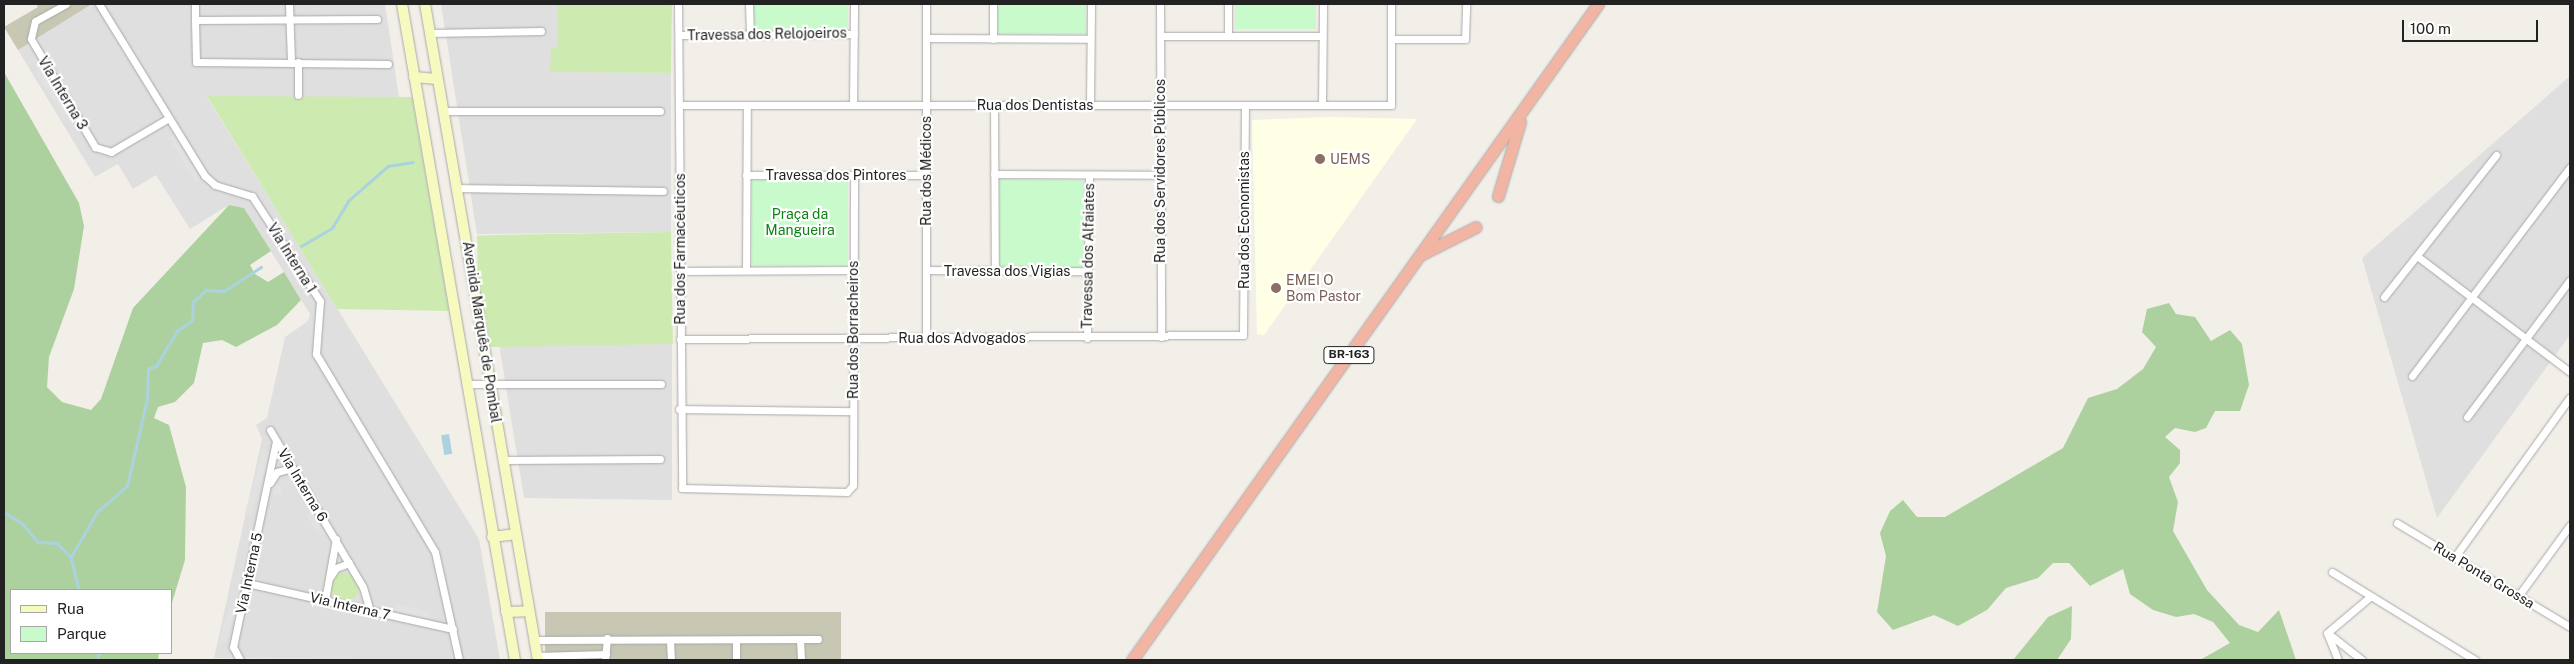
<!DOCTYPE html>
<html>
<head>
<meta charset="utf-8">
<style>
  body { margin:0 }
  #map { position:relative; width:2574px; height:664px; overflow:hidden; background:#f2efe9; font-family:"Public Sans",sans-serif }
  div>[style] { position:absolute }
  .residential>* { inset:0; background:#e0dfdf }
  .education>* { inset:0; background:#ffffe5 }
  .construction>* { inset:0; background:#c7c7b4; transform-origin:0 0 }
  .grass>* { inset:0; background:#cdebb0; transform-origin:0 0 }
  .round { border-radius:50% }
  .forest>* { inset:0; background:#add19e }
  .park>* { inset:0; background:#c8facc; transform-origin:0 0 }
  .parking>* { inset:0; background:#e2e2e2; transform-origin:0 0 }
  .water>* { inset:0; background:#aad3df; transform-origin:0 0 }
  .stream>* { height:2.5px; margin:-1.25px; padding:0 1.25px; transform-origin:1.25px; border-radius:1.25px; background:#aad3df }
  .roads { filter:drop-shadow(0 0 1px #a9a9a9) drop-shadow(0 0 1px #a9a9a9) }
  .minor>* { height:7px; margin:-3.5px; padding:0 3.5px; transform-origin:3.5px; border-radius:3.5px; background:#fff }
  .secondary>* { height:10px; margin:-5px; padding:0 5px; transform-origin:5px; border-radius:5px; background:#f7fabf }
  .trunk>* { height:11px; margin:-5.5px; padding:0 5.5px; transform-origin:5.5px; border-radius:5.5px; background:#f2b4a3 }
  .dots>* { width:14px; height:14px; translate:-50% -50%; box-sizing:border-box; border:2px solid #fff; border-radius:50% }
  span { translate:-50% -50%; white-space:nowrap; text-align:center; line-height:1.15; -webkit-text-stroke:4.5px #fff; paint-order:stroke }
  .shield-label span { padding:1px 4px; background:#fff; border:1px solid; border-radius:4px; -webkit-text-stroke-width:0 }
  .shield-label { font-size:12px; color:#222; font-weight:700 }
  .street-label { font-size:14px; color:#222 }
  .education-label { font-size:14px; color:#785e54 }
  .left { translate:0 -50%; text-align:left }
  .park-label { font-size:14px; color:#0c8416 }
  .frame { position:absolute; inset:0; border:5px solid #222; pointer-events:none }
  .legend { position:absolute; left:10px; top:589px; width:162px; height:65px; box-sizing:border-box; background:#fff; border:1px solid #a7a7a7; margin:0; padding:6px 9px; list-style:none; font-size:15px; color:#222 }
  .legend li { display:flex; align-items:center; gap:10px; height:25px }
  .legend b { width:25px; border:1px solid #a7a7a7 }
  .scale { position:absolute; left:2402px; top:20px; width:136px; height:22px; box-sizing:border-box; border:2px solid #222; border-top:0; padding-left:6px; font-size:15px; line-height:18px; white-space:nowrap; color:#222; -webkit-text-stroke:4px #fff; paint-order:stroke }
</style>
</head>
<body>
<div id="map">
  <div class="residential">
    <i style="clip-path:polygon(92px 4px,385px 4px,399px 97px,207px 97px,479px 539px,500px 660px,214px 658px,262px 439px,256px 425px,267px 418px,285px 337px,308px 321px,310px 314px,244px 208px,229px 205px,190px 229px,156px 175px,133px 189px,118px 164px,95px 177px,18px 50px)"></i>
    <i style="clip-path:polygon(441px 4px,558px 4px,558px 47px,550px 72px,671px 73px,671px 232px,477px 234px)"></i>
    <i style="clip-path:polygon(2570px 76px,2570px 335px,2437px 518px,2362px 258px)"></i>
    <i style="clip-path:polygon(499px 344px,672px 344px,672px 500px,524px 498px)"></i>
  </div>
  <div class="education">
    <i style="clip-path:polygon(1329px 117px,1417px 119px,1264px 335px,1257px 334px,1252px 120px)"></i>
  </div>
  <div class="construction">
    <i style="clip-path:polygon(36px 4px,92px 4px,18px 50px,4px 27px,38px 7px)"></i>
    <i style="left:545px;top:612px;width:296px;height:49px"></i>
  </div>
  <div class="grass">
    <i style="clip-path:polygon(558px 4px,672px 4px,671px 73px,550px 72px,551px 48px,558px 47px)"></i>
    <i style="clip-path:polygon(207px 96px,412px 97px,449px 311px,337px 309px)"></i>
    <i style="left:671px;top:232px;width:112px;height:194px;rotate:89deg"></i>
    <i class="round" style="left:331px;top:573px;width:28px;height:28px"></i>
  </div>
  <div class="forest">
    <i style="clip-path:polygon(4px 72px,79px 203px,84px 226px,74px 289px,49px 357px,47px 387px,62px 402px,91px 410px,101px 399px,133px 308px,229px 205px,244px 208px,271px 251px,250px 265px,255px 274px,268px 282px,284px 272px,301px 300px,277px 325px,236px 347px,222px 340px,203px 343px,194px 383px,175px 402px,158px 407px,154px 418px,169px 425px,186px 487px,185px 560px,171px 606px,171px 590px,11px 590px,11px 653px,159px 653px,158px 660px,4px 660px)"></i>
    <i style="clip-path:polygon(2169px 303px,2176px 314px,2195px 317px,2211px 341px,2230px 330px,2242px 344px,2249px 385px,2240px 411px,2215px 411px,2206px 428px,2195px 432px,2175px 428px,2165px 437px,2180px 450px,2180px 463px,2169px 477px,2178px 502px,2173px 531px,2207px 590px,2239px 625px,2258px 632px,2279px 610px,2296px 660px,2200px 660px,2230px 643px,2213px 622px,2194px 614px,2176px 617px,2153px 610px,2130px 594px,2123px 569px,2090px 586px,2069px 563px,2053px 563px,2038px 578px,2006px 588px,1987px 610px,1958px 626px,1934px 615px,1893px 630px,1877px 612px,1886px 556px,1880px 533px,1890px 511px,1903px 500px,1917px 517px,1945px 517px,2063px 448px,2088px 398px,2117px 389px,2143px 369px,2156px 347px,2142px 332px,2147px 309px)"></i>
    <i style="clip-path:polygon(2072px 606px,2071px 639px,2057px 660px,2013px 660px,2048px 617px)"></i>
  </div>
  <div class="park">
    <i style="left:753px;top:4px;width:95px;height:25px"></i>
    <i style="left:998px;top:4px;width:88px;height:30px"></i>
    <i style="left:1235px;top:4px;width:81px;height:25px"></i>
    <i style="left:999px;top:179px;width:85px;height:87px;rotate:1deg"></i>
    <i style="left:752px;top:180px;width:96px;height:86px"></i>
  </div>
  <div class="parking">
    <i style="left:42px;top:69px;width:52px;height:7px;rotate:59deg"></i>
    <i style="left:174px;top:134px;width:52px;height:7px;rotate:59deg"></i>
    <i style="left:263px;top:450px;width:7px;height:67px;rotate:16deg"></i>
    <i class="round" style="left:271.5px;top:483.5px;width:11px;height:11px"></i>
    <i style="left:312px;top:511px;width:25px;height:7px;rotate:58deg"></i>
    <i style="left:395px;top:604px;width:36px;height:7px;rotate:13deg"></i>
    <i style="left:229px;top:607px;width:7px;height:35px;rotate:16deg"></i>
  </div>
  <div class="water">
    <i style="left:449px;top:434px;width:20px;height:8px;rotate:81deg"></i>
  </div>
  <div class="stream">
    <i style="left:301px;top:246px;width:36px;rotate:-30deg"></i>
    <i style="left:332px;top:228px;width:31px;rotate:-59deg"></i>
    <i style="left:348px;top:201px;width:53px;rotate:-41.2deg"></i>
    <i style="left:388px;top:166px;width:25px;rotate:-9deg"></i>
    <i style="left:4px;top:512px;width:22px;rotate:32deg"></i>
    <i style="left:23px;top:524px;width:23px;rotate:50deg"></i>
    <i style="left:38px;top:542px;width:19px;rotate:3deg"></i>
    <i style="left:57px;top:543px;width:20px;rotate:45deg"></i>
    <i style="left:71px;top:557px;width:34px;rotate:76deg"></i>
    <i style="left:71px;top:557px;width:52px;rotate:-60deg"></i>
    <i style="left:97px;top:512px;width:40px;rotate:-41deg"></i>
    <i style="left:127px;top:486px;width:89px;rotate:-77.1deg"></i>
    <i style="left:147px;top:399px;width:30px;rotate:-88deg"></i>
    <i style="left:148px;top:369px;width:9px;rotate:-21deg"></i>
    <i style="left:156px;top:366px;width:41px;rotate:-59deg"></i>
    <i style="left:177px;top:331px;width:18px;rotate:-34deg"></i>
    <i style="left:192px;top:321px;width:19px;rotate:-87deg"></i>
    <i style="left:193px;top:302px;width:18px;rotate:-43deg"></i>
    <i style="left:206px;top:290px;width:18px;rotate:3deg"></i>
    <i style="left:224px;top:291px;width:44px;rotate:-33deg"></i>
    <i style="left:97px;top:660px;width:7px;rotate:-74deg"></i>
  </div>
  <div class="roads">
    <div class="minor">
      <i style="left:66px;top:4px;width:35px;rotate:151deg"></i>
      <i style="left:35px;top:21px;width:18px;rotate:103deg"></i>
      <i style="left:31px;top:39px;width:126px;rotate:59.3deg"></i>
      <i style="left:95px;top:147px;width:17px;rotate:17deg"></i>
      <i style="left:111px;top:152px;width:67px;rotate:-30.4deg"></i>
      <i style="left:99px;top:4px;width:202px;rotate:58.4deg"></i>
      <i style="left:205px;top:176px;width:13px;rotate:42deg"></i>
      <i style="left:215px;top:185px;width:39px;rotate:17deg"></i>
      <i style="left:252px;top:196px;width:125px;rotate:57.1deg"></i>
      <i style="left:320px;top:301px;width:53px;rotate:94.3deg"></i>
      <i style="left:316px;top:354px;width:231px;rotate:59deg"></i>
      <i style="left:435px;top:552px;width:111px;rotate:77.5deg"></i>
      <i style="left:195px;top:4px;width:16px;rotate:90deg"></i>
      <i style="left:195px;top:20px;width:182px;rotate:-0.3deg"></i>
      <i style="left:289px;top:4px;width:58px;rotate:88deg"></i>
      <i style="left:678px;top:4px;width:484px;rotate:89.5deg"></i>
      <i style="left:682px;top:488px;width:165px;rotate:1.4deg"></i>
      <i style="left:847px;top:492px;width:9px;rotate:-49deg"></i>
      <i style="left:853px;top:485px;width:310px;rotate:-89.8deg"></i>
      <i style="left:749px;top:4px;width:31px;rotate:88deg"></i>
      <i style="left:1160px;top:4px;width:333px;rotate:89.8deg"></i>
      <i style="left:1228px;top:4px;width:32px;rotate:90deg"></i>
      <i style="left:195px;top:20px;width:42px;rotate:88.6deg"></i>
      <i style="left:196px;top:62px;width:192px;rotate:0.6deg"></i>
      <i style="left:430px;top:33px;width:111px;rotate:-1deg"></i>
      <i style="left:679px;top:35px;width:175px;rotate:-0.3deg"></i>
      <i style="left:1160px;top:36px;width:162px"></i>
      <i style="left:926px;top:38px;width:164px;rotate:0.3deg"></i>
      <i style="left:993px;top:39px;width:35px;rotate:-90deg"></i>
      <i style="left:1391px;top:39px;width:74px"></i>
      <i style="left:1465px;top:39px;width:35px;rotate:-88deg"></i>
      <i style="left:298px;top:62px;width:33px;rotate:90deg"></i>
      <i style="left:679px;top:105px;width:712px"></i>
      <i style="left:1391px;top:105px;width:101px;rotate:-90deg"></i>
      <i style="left:853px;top:105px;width:101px;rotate:-89.4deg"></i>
      <i style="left:994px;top:105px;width:165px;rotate:89.7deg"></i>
      <i style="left:1090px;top:105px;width:101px;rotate:-89.4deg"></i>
      <i style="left:1322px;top:105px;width:101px;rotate:-89.4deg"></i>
      <i style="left:444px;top:111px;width:216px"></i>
      <i style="left:994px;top:174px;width:166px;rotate:0.3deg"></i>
      <i style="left:746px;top:175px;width:180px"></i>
      <i style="left:457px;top:188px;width:206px;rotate:0.8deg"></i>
      <i style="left:2417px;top:256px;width:192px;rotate:37.2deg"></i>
      <i style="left:746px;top:270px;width:165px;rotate:-89.7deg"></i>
      <i style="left:926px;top:270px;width:162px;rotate:0.4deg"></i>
      <i style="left:680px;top:271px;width:173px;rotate:-0.3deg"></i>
      <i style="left:2384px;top:297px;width:181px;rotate:-51.7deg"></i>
      <i style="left:926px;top:338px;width:334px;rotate:-90deg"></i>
      <i style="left:1087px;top:338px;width:163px;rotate:-89.3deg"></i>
      <i style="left:680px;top:339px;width:563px;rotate:-0.41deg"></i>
      <i style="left:1243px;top:335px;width:230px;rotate:-89.5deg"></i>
      <i style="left:2412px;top:376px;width:262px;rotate:-52.9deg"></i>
      <i style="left:469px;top:384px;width:192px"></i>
      <i style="left:679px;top:409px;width:173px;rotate:0.7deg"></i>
      <i style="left:2467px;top:417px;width:171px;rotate:-53.1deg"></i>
      <i style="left:270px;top:430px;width:182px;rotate:59.4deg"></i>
      <i style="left:363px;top:587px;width:25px;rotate:74deg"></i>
      <i style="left:503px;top:460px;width:157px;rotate:-0.4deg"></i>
      <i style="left:270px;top:483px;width:13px;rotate:-58deg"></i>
      <i style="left:277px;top:472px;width:16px;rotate:-15deg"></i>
      <i style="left:2397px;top:523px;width:202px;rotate:31deg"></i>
      <i style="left:2454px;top:558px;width:198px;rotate:-54.2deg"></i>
      <i style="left:2332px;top:572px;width:168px;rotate:31.6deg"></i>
      <i style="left:330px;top:577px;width:11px;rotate:-56deg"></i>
      <i style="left:336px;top:568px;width:14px;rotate:-21deg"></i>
      <i style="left:247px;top:583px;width:211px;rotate:12.6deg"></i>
      <i style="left:2519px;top:595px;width:87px;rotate:-53.9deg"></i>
      <i style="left:325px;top:600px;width:62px;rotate:-79.8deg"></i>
      <i style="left:2329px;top:634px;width:42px;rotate:38.2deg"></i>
      <i style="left:534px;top:640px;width:284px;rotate:-0.2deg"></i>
      <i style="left:800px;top:640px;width:20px;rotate:87deg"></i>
      <i style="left:670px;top:641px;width:19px;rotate:87deg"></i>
      <i style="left:537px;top:656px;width:69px;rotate:-1.7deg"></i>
      <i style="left:240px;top:660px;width:15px;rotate:-118deg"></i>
      <i style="left:233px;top:647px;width:210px;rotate:-78.2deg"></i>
      <i style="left:605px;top:660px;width:22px;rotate:-85deg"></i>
      <i style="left:736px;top:660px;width:19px;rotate:-90deg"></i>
      <i style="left:2338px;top:660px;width:29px;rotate:-112deg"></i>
      <i style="left:2327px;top:633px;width:57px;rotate:-40.1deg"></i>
    </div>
    <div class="secondary">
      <i style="left:402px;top:4px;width:666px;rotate:80.23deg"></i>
      <i style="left:425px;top:4px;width:666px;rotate:80.23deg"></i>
      <i style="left:414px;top:77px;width:23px;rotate:5deg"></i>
      <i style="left:492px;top:537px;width:23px;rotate:-7deg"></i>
      <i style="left:506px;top:612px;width:23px;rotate:-2deg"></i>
    </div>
    <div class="trunk">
      <i style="left:1498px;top:196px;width:77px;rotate:-73.4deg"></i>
      <i style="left:1422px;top:254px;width:60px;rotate:-26.6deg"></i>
      <i style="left:1132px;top:660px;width:805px;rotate:-54.61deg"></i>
    </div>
  </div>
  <div class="dots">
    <i style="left:1320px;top:159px;background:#8d6e63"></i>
    <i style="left:1276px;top:288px;background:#8d6e63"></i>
  </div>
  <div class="shield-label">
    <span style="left:1349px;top:355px">BR-163</span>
  </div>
  <div class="street-label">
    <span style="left:767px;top:34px;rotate:-1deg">Travessa dos Relojoeiros</span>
    <span style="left:63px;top:93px;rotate:59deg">Via Interna 3</span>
    <span style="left:1035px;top:105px">Rua dos Dentistas</span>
    <span style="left:926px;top:171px;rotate:-90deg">Rua dos Médicos</span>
    <span style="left:1160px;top:171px;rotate:-90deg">Rua dos Servidores Públicos</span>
    <span style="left:836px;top:175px">Travessa dos Pintores</span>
    <span style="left:1244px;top:220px;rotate:-90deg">Rua dos Economistas</span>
    <span style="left:680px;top:249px;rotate:-90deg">Rua dos Farmacêuticos</span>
    <span style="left:1088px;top:256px;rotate:-89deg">Travessa dos Alfaiates</span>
    <span style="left:292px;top:258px;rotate:58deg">Via Interna 1</span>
    <span style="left:1007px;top:271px">Travessa dos Vigias</span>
    <span style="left:853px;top:330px;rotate:-90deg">Rua dos Borracheiros</span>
    <span style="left:482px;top:332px;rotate:81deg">Avenida Marquês de Pombal</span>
    <span style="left:962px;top:338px">Rua dos Advogados</span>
    <span style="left:303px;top:485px;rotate:59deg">Via Interna 6</span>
    <span style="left:249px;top:573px;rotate:-78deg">Via Interna 5</span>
    <span style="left:2484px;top:575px;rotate:31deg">Rua Ponta Grossa</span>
    <span style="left:350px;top:606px;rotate:13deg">Via Interna 7</span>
  </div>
  <div class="education-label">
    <span class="left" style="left:1330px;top:159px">UEMS</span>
    <span class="left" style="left:1286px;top:288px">EMEI O<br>Bom Pastor</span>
  </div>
  <div class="park-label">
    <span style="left:800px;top:222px">Praça da<br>Mangueira</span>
  </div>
  <div class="frame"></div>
  <ul class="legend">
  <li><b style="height:6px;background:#f7fabf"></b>Rua</li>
  <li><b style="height:14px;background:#c8facc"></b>Parque</li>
  </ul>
  <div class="scale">100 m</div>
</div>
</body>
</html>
